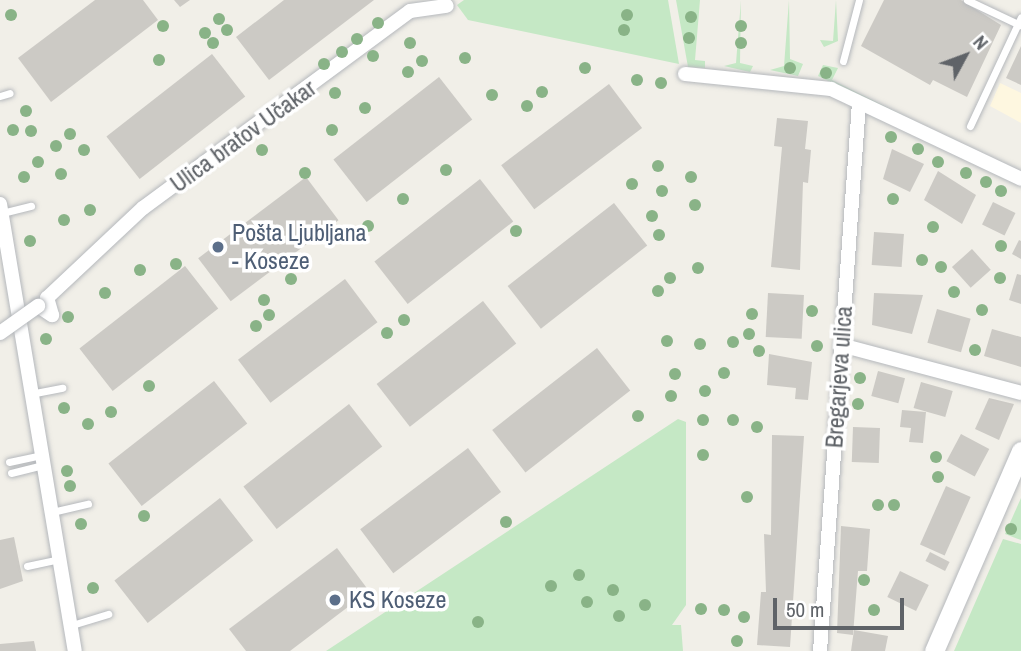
<!DOCTYPE html>
<html>
<head>
<meta charset="utf-8">
<style>
  body { margin:0 }
  #map { position:relative; width:1021px; height:651px; overflow:hidden; background:#f1efe8; font-family:"Archivo Narrow",sans-serif }
  div>[style] { position:absolute }
  .commercial>* { inset:0; background:#fef7e0 }
  .green>* { inset:0; background:#c5e8c5 }
  .building>* { inset:0; background:#cccac5; transform-origin:0 0 }
  .roads { filter:drop-shadow(0 0 2px #b5b8bc) drop-shadow(0 0 2px #b5b8bc) }
  .lane>* { height:7px; margin:-3.5px; padding:0 3.5px; transform-origin:3.5px; border-radius:3.5px; background:#fff }
  .street>* { height:14px; margin:-7px; padding:0 7px; transform-origin:7px; border-radius:7px; background:#fff }
  .secondary>* { height:19px; margin:-9.5px; padding:0 9.5px; transform-origin:9.5px; border-radius:9.5px; background:#fff }
  .bridges { filter:drop-shadow(0 0 2px #b5b8bc) drop-shadow(0 0 2px #b5b8bc) }
  .street-bridge>* { height:14px; margin:-7px; padding:0 7px; transform-origin:7px; border-radius:7px; background:#fff }
  .trees>* { width:12px; height:12px; margin:-6px; border-radius:50%; background:#89b387 }
  .dots>* { width:19px; height:19px; translate:-50% -50%; box-sizing:border-box; border:4px solid #fff; border-radius:50% }
  span { translate:-50% -50%; white-space:nowrap; text-align:center; line-height:1.15; -webkit-text-stroke:7px #fff; paint-order:stroke }
  .street-label { font-size:24px; color:#5f6368 }
  .service-label { font-size:24px; color:#4e5e75 }
  .left { translate:0 -50%; text-align:left }
  .north { position:absolute; left:930px; top:21px; width:70px; height:70px; -webkit-text-stroke:5px #fff; paint-order:stroke; rotate:49deg; font-size:19px; font-weight:700; line-height:28px; text-align:center; color:#5f6368 }
  .north::after { content:''; display:block; margin:auto; width:24px; height:32px; background:#5f6368; clip-path:polygon(50% 0,100% 100%,50% 72%,0 100%) }
  .scale { position:absolute; left:773px; top:598px; width:131px; height:32px; box-sizing:border-box; border:4px solid #5f6368; border-top:0; padding-left:9px; font-size:21px; line-height:24px; white-space:nowrap; color:#5f6368; -webkit-text-stroke:5px #fff; paint-order:stroke }
</style>
</head>
<body>
<div id="map">
  <div class="commercial">
    <i style="clip-path:polygon(1000px 83px,1021px 93px,1021px 123px,990px 106px)"></i>
  </div>
  <div class="green">
    <i style="clip-path:polygon(464px 0,668px 0,679px 64px,468px 20px,457px 5px)"></i>
    <i style="clip-path:polygon(676px 0,700px 0,695px 60px,705px 61px,705px 68px,688px 67px)"></i>
    <i style="clip-path:polygon(741px 0,740px 63px,753px 66px,750px 72px,724px 66px,736px 63px)"></i>
    <i style="clip-path:polygon(789px 0,790px 59px,803px 64px,798px 76px,770px 70px,784px 66px)"></i>
    <i style="clip-path:polygon(836px 0,838px 41px,824px 47px,820px 40px,833px 41px)"></i>
    <i style="clip-path:polygon(823px 65px,838px 68px,832px 80px,1021px 174px,818px 76px)"></i>
    <i style="clip-path:polygon(678px 419px,686px 422px,686px 605px,672px 625px,681px 625px,683px 651px,326px 651px)"></i>
    <i style="clip-path:polygon(1021px 498px,1021px 540px,1005px 534px)"></i>
    <i style="clip-path:polygon(1003px 539px,1021px 544px,1021px 651px,954px 651px)"></i>
  </div>
  <div class="building">
    <i style="clip-path:polygon(95px 0,143px 0,158px 20px,51px 102px,18px 58px)"></i>
    <i style="clip-path:polygon(174px 0,190px 0,180px 7px)"></i>
    <i style="clip-path:polygon(284px 0,374px 0,269px 80px,236px 37px)"></i>
    <i style="clip-path:polygon(884px 0,961px 0,1001px 25px,967px 97px,933px 80px,930px 85px,861px 46px)"></i>
    <i style="clip-path:polygon(1021px 46px,1021px 85px,1006px 78px)"></i>
    <i style="left:212px;top:54px;width:54px;height:134px;rotate:52deg"></i>
    <i style="left:439px;top:77px;width:54px;height:134px;rotate:52deg"></i>
    <i style="left:609px;top:84px;width:55px;height:135px;rotate:53deg"></i>
    <i style="clip-path:polygon(777px 118px,808px 121px,805px 149px,811px 150px,808px 183px,803px 182px,800px 270px,771px 267px,782px 147px,774px 146px)"></i>
    <i style="clip-path:polygon(892px 149px,924px 164px,910px 192px,883px 179px)"></i>
    <i style="clip-path:polygon(938px 171px,976px 195px,962px 224px,924px 200px)"></i>
    <i style="left:306px;top:177px;width:54px;height:135px;rotate:53deg"></i>
    <i style="left:480px;top:179px;width:54px;height:134px;rotate:52deg"></i>
    <i style="left:993px;top:202px;width:25px;height:25px;rotate:26deg"></i>
    <i style="left:614px;top:203px;width:54px;height:135px;rotate:52deg"></i>
    <i style="left:874px;top:232px;width:30px;height:33px;rotate:4deg"></i>
    <i style="clip-path:polygon(1019px 240px,1021px 241px,1021px 259px,1012px 254px)"></i>
    <i style="left:972px;top:249px;width:28px;height:27px;rotate:48deg"></i>
    <i style="left:185px;top:266px;width:54px;height:134px;rotate:52deg"></i>
    <i style="clip-path:polygon(1017px 274px,1021px 275px,1021px 304px,1009px 300px)"></i>
    <i style="left:345px;top:279px;width:54px;height:134px;rotate:53deg"></i>
    <i style="left:768px;top:293px;width:36px;height:44px;rotate:3deg"></i>
    <i style="clip-path:polygon(874px 293px,923px 295px,912px 334px,872px 325px)"></i>
    <i style="left:483px;top:301px;width:54px;height:135px;rotate:52deg"></i>
    <i style="left:937px;top:309px;width:35px;height:35px;rotate:16deg"></i>
    <i style="clip-path:polygon(992px 329px,1021px 337px,1021px 367px,984px 356px)"></i>
    <i style="left:597px;top:348px;width:54px;height:133px;rotate:52deg"></i>
    <i style="clip-path:polygon(769px 354px,812px 362px,808px 400px,795px 399px,796px 388px,767px 385px)"></i>
    <i style="left:878px;top:371px;width:28px;height:26px;rotate:15deg"></i>
    <i style="left:214px;top:381px;width:54px;height:134px;rotate:52deg"></i>
    <i style="left:921px;top:382px;width:33px;height:27px;rotate:16deg"></i>
    <i style="clip-path:polygon(989px 398px,1014px 404px,999px 440px,975px 429px)"></i>
    <i style="left:349px;top:404px;width:54px;height:134px;rotate:52deg"></i>
    <i style="clip-path:polygon(902px 410px,926px 412px,923px 443px,909px 442px,911px 428px,900px 427px)"></i>
    <i style="left:853px;top:427px;width:27px;height:35px;rotate:2deg"></i>
    <i style="left:961px;top:434px;width:32px;height:31px;rotate:28deg"></i>
    <i style="clip-path:polygon(772px 435px,804px 436px,790px 647px,757px 645px,761px 592px,766px 592px,764px 534px,771px 535px)"></i>
    <i style="left:468px;top:448px;width:55px;height:135px;rotate:53deg"></i>
    <i style="left:946px;top:486px;width:27px;height:64px;rotate:24deg"></i>
    <i style="left:220px;top:498px;width:54px;height:134px;rotate:52deg"></i>
    <i style="clip-path:polygon(841px 526px,870px 529px,867px 571px,858px 571px,853px 635px,837px 633px)"></i>
    <i style="clip-path:polygon(14px 537px,23px 581px,0 589px,0 540px)"></i>
    <i style="clip-path:polygon(337px 548px,369px 591px,290px 651px,246px 651px,229px 629px)"></i>
    <i style="left:930px;top:552px;width:22px;height:10px;rotate:27deg"></i>
    <i style="left:900px;top:571px;width:32px;height:29px;rotate:26deg"></i>
    <i style="clip-path:polygon(854px 630px,888px 636px,885px 651px,851px 651px)"></i>
    <i style="clip-path:polygon(34px 641px,36px 651px,0 651px,0 644px)"></i>
  </div>
  <div class="roads">
    <div class="lane">
      <i style="left:967px;top:0;width:59px;rotate:25.3deg"></i>
      <i style="left:843px;top:61px;width:63px;rotate:-75.3deg"></i>
      <i style="left:0;top:96px;width:10px;rotate:-17deg"></i>
      <i style="left:970px;top:126px;width:120px;rotate:-64.9deg"></i>
      <i style="left:2px;top:213px;width:30px;rotate:-14deg"></i>
      <i style="left:30px;top:394px;width:33px;rotate:-11deg"></i>
      <i style="left:9px;top:462px;width:34px;rotate:-12deg"></i>
      <i style="left:11px;top:473px;width:33px;rotate:-14deg"></i>
      <i style="left:52px;top:512px;width:37px;rotate:-13deg"></i>
      <i style="left:27px;top:566px;width:34px;rotate:-12deg"></i>
      <i style="left:72px;top:625px;width:38px;rotate:-17deg"></i>
    </div>
    <div class="street">
      <i style="left:685px;top:74px;width:147px;rotate:5.9deg"></i>
      <i style="left:831px;top:89px;width:210px;rotate:25.3deg"></i>
      <i style="left:0;top:204px;width:453px;rotate:80.5deg"></i>
      <i style="left:38px;top:306px;width:17px;rotate:33deg"></i>
      <i style="left:52px;top:315px;width:18px;rotate:-106deg"></i>
      <i style="left:47px;top:298px;width:132px;rotate:-43.2deg"></i>
      <i style="left:143px;top:208px;width:332px;rotate:-36.4deg"></i>
      <i style="left:410px;top:11px;width:37px;rotate:-8deg"></i>
      <i style="left:841px;top:345px;width:186px;rotate:14.9deg"></i>
      <i style="left:820px;top:651px;width:549px;rotate:-85.93deg"></i>
    </div>
    <div class="secondary">
      <i style="left:934px;top:651px;width:218px;rotate:-66.5deg"></i>
    </div>
  </div>
  <div class="bridges">
    <div class="street-bridge">
      <i style="left:0;top:333px;width:47px;rotate:-35.4deg"></i>
    </div>
  </div>
  <div class="trees">
    <i style="left:11px;top:15px"></i>
    <i style="left:627px;top:15px"></i>
    <i style="left:691px;top:17px"></i>
    <i style="left:219px;top:19px"></i>
    <i style="left:378px;top:23px"></i>
    <i style="left:163px;top:26px"></i>
    <i style="left:741px;top:26px"></i>
    <i style="left:227px;top:30px"></i>
    <i style="left:624px;top:30px"></i>
    <i style="left:205px;top:33px"></i>
    <i style="left:689px;top:38px"></i>
    <i style="left:357px;top:39px"></i>
    <i style="left:213px;top:43px"></i>
    <i style="left:410px;top:43px"></i>
    <i style="left:741px;top:43px"></i>
    <i style="left:342px;top:52px"></i>
    <i style="left:373px;top:56px"></i>
    <i style="left:465px;top:58px"></i>
    <i style="left:159px;top:60px"></i>
    <i style="left:422px;top:61px"></i>
    <i style="left:324px;top:64px"></i>
    <i style="left:585px;top:68px"></i>
    <i style="left:790px;top:68px"></i>
    <i style="left:408px;top:72px"></i>
    <i style="left:826px;top:73px"></i>
    <i style="left:637px;top:80px"></i>
    <i style="left:661px;top:83px"></i>
    <i style="left:542px;top:92px"></i>
    <i style="left:335px;top:93px"></i>
    <i style="left:492px;top:95px"></i>
    <i style="left:527px;top:106px"></i>
    <i style="left:365px;top:108px"></i>
    <i style="left:26px;top:111px"></i>
    <i style="left:13px;top:130px"></i>
    <i style="left:332px;top:130px"></i>
    <i style="left:31px;top:131px"></i>
    <i style="left:70px;top:134px"></i>
    <i style="left:891px;top:137px"></i>
    <i style="left:56px;top:146px"></i>
    <i style="left:918px;top:149px"></i>
    <i style="left:84px;top:150px"></i>
    <i style="left:262px;top:150px"></i>
    <i style="left:38px;top:162px"></i>
    <i style="left:938px;top:162px"></i>
    <i style="left:658px;top:166px"></i>
    <i style="left:446px;top:170px"></i>
    <i style="left:305px;top:173px"></i>
    <i style="left:966px;top:173px"></i>
    <i style="left:61px;top:174px"></i>
    <i style="left:24px;top:177px"></i>
    <i style="left:691px;top:177px"></i>
    <i style="left:986px;top:182px"></i>
    <i style="left:632px;top:184px"></i>
    <i style="left:662px;top:191px"></i>
    <i style="left:1001px;top:191px"></i>
    <i style="left:403px;top:199px"></i>
    <i style="left:893px;top:199px"></i>
    <i style="left:695px;top:205px"></i>
    <i style="left:90px;top:210px"></i>
    <i style="left:652px;top:216px"></i>
    <i style="left:64px;top:220px"></i>
    <i style="left:368px;top:226px"></i>
    <i style="left:933px;top:227px"></i>
    <i style="left:516px;top:231px"></i>
    <i style="left:659px;top:235px"></i>
    <i style="left:30px;top:241px"></i>
    <i style="left:1001px;top:246px"></i>
    <i style="left:922px;top:260px"></i>
    <i style="left:176px;top:264px"></i>
    <i style="left:941px;top:267px"></i>
    <i style="left:698px;top:268px"></i>
    <i style="left:140px;top:270px"></i>
    <i style="left:670px;top:278px"></i>
    <i style="left:1000px;top:278px"></i>
    <i style="left:291px;top:279px"></i>
    <i style="left:658px;top:291px"></i>
    <i style="left:954px;top:292px"></i>
    <i style="left:105px;top:293px"></i>
    <i style="left:264px;top:300px"></i>
    <i style="left:982px;top:310px"></i>
    <i style="left:812px;top:311px"></i>
    <i style="left:752px;top:314px"></i>
    <i style="left:269px;top:315px"></i>
    <i style="left:68px;top:317px"></i>
    <i style="left:404px;top:320px"></i>
    <i style="left:256px;top:326px"></i>
    <i style="left:387px;top:333px"></i>
    <i style="left:749px;top:334px"></i>
    <i style="left:46px;top:339px"></i>
    <i style="left:667px;top:341px"></i>
    <i style="left:733px;top:342px"></i>
    <i style="left:700px;top:344px"></i>
    <i style="left:817px;top:346px"></i>
    <i style="left:975px;top:350px"></i>
    <i style="left:759px;top:351px"></i>
    <i style="left:724px;top:373px"></i>
    <i style="left:675px;top:374px"></i>
    <i style="left:860px;top:378px"></i>
    <i style="left:149px;top:386px"></i>
    <i style="left:705px;top:391px"></i>
    <i style="left:671px;top:396px"></i>
    <i style="left:858px;top:404px"></i>
    <i style="left:64px;top:408px"></i>
    <i style="left:111px;top:412px"></i>
    <i style="left:638px;top:416px"></i>
    <i style="left:703px;top:420px"></i>
    <i style="left:733px;top:420px"></i>
    <i style="left:88px;top:424px"></i>
    <i style="left:757px;top:427px"></i>
    <i style="left:703px;top:455px"></i>
    <i style="left:936px;top:457px"></i>
    <i style="left:67px;top:471px"></i>
    <i style="left:938px;top:477px"></i>
    <i style="left:70px;top:486px"></i>
    <i style="left:747px;top:497px"></i>
    <i style="left:878px;top:505px"></i>
    <i style="left:894px;top:505px"></i>
    <i style="left:144px;top:516px"></i>
    <i style="left:506px;top:522px"></i>
    <i style="left:81px;top:524px"></i>
    <i style="left:1011px;top:529px"></i>
    <i style="left:579px;top:575px"></i>
    <i style="left:864px;top:580px"></i>
    <i style="left:551px;top:586px"></i>
    <i style="left:93px;top:588px"></i>
    <i style="left:613px;top:590px"></i>
    <i style="left:587px;top:602px"></i>
    <i style="left:645px;top:605px"></i>
    <i style="left:701px;top:609px"></i>
    <i style="left:724px;top:610px"></i>
    <i style="left:874px;top:610px"></i>
    <i style="left:619px;top:616px"></i>
    <i style="left:744px;top:617px"></i>
    <i style="left:478px;top:622px"></i>
    <i style="left:737px;top:641px"></i>
  </div>
  <div class="dots">
    <i style="left:218px;top:247px;background:#5c6f8a"></i>
    <i style="left:335px;top:600px;background:#5c6f8a"></i>
  </div>
  <div class="street-label">
    <span style="left:243px;top:136px;rotate:-36deg">Ulica bratov Učakar</span>
    <span style="left:839px;top:377px;rotate:-86deg">Bregarjeva ulica</span>
  </div>
  <div class="service-label">
    <span class="left" style="left:232px;top:247px">Pošta Ljubljana<br>- Koseze</span>
    <span class="left" style="left:349px;top:600px">KS Koseze</span>
  </div>
  <div class="north">N</div>
  <div class="scale">50 m</div>
</div>
</body>
</html>
